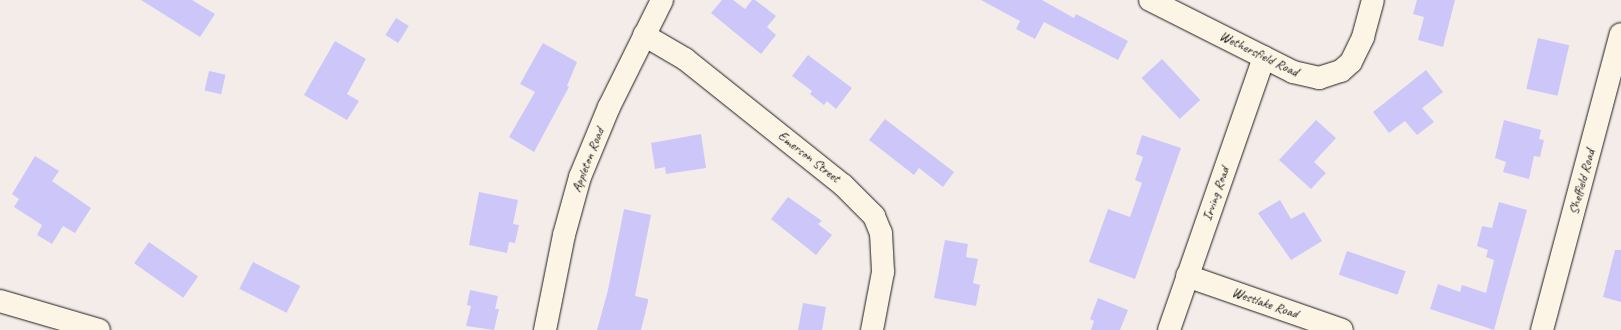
<!DOCTYPE html>
<html>
<head>
<meta charset="utf-8">
<style>
  body { margin:0 }
  #map { position:relative; width:1621px; height:330px; overflow:hidden; background:#f3ece9; font-family:Caveat,sans-serif }
  div>[style] { position:absolute }
  .building>* { inset:0; background:#cdc7f9; transform-origin:0 0 }
  .roads { filter:drop-shadow(0 0 1px #1c1c1c) drop-shadow(0 0 1px #1c1c1c) }
  .minor>* { height:22px; margin:-11px; padding:0 11px; transform-origin:11px; border-radius:11px; background:#fcf5e5 }
  span { translate:-50% -50%; white-space:nowrap; text-align:center; line-height:1.15; -webkit-text-stroke:3.5px #fcf5e5; paint-order:stroke }
  .street-label { font-size:14px; color:#1c1c1c }
</style>
</head>
<body>
<div id="map">
  <div class="building">
    <i style="clip-path:polygon(141px 0,192px 0,215px 14px,200px 37px)"></i>
    <i style="clip-path:polygon(722px 0,733px 0,745px 9px,752px 0,755px 0,776px 16px,767px 27px,776px 35px,761px 54px,711px 13px)"></i>
    <i style="clip-path:polygon(981px 0,1042px 0,1074px 18px,1076px 14px,1128px 41px,1118px 60px,1044px 22px,1035px 39px,1016px 29px,1020px 21px)"></i>
    <i style="clip-path:polygon(1417px 0,1455px 0,1443px 47px,1418px 40px,1424px 17px,1413px 14px)"></i>
    <i style="left:396px;top:18px;width:15px;height:20px;rotate:32deg"></i>
    <i style="left:1538px;top:38px;width:32px;height:52px;rotate:13deg"></i>
    <i style="clip-path:polygon(335px 41px,366px 59px,347px 94px,359px 101px,347px 120px,304px 95px)"></i>
    <i style="clip-path:polygon(543px 43px,577px 62px,567px 86px,569px 87px,534px 152px,509px 137px,535px 92px,520px 84px)"></i>
    <i style="clip-path:polygon(808px 55px,852px 88px,836px 109px,827px 101px,824px 105px,810px 94px,812px 91px,792px 76px)"></i>
    <i style="left:1162px;top:59px;width:56px;height:28px;rotate:47deg"></i>
    <i style="clip-path:polygon(1426px 70px,1443px 92px,1422px 108px,1434px 122px,1417px 135px,1405px 121px,1389px 133px,1373px 112px)"></i>
    <i style="left:209px;top:71px;width:17px;height:20px;rotate:13deg"></i>
    <i style="clip-path:polygon(885px 119px,954px 172px,943px 187px,919px 168px,914px 175px,869px 140px)"></i>
    <i style="clip-path:polygon(1316px 120px,1336px 138px,1314px 162px,1326px 173px,1311px 189px,1279px 160px)"></i>
    <i style="clip-path:polygon(1504px 120px,1541px 130px,1539px 139px,1544px 140px,1540px 157px,1534px 156px,1529px 179px,1503px 172px,1506px 162px,1495px 158px)"></i>
    <i style="clip-path:polygon(701px 134px,706px 168px,666px 174px,665px 167px,655px 169px,651px 143px)"></i>
    <i style="clip-path:polygon(1142px 135px,1181px 148px,1135px 279px,1089px 262px,1108px 209px,1130px 217px,1142px 183px,1135px 180px,1143px 157px,1136px 154px)"></i>
    <i style="clip-path:polygon(35px 156px,59px 171px,52px 181px,91px 208px,75px 233px,63px 226px,52px 244px,37px 235px,42px 225px,14px 207px,19px 199px,12px 194px)"></i>
    <i style="clip-path:polygon(479px 192px,518px 200px,513px 224px,519px 225px,515px 243px,509px 242px,507px 253px,469px 245px)"></i>
    <i style="clip-path:polygon(788px 197px,822px 221px,818px 224px,832px 235px,816px 255px,771px 219px)"></i>
    <i style="clip-path:polygon(1280px 200px,1291px 219px,1304px 212px,1322px 241px,1291px 260px,1258px 213px)"></i>
    <i style="clip-path:polygon(1499px 202px,1527px 210px,1494px 330px,1430px 309px,1438px 284px,1460px 292px,1462px 285px,1486px 293px,1494px 260px,1486px 257px,1488px 250px,1477px 246px,1482px 226px,1492px 228px)"></i>
    <i style="clip-path:polygon(624px 209px,651px 215px,635px 296px,648px 299px,648px 302px,641px 330px,597px 330px,608px 290px)"></i>
    <i style="clip-path:polygon(945px 240px,968px 244px,966px 257px,978px 259px,973px 283px,980px 285px,976px 306px,934px 298px)"></i>
    <i style="left:149px;top:242px;width:60px;height:26px;rotate:35deg"></i>
    <i style="clip-path:polygon(1615px 250px,1621px 250px,1621px 302px,1603px 297px)"></i>
    <i style="left:1347px;top:251px;width:62px;height:25px;rotate:19deg"></i>
    <i style="left:253px;top:262px;width:53px;height:30px;rotate:27deg"></i>
    <i style="clip-path:polygon(470px 290px,498px 296px,495px 309px,499px 309px,494px 330px,466px 326px,471px 306px,467px 305px)"></i>
    <i style="clip-path:polygon(1098px 298px,1128px 310px,1120px 330px,1091px 330px,1094px 321px,1090px 319px)"></i>
    <i style="clip-path:polygon(803px 303px,826px 307px,822px 330px,798px 330px)"></i>
  </div>
  <div class="roads">
    <div class="minor">
      <i style="left:1150px;top:0;width:160px;rotate:26.7deg"></i>
      <i style="left:1293px;top:72px;width:27px;rotate:13deg"></i>
      <i style="left:1319px;top:78px;width:23px;rotate:-18deg"></i>
      <i style="left:1341px;top:71px;width:13px;rotate:-42deg"></i>
      <i style="left:1351px;top:62px;width:28px;rotate:-64deg"></i>
      <i style="left:1363px;top:37px;width:38px;rotate:-75deg"></i>
      <i style="left:644px;top:35px;width:48px;rotate:30.3deg"></i>
      <i style="left:685px;top:59px;width:202px;rotate:38.6deg"></i>
      <i style="left:843px;top:185px;width:44px;rotate:45deg"></i>
      <i style="left:874px;top:216px;width:18px;rotate:68deg"></i>
      <i style="left:881px;top:233px;width:39px;rotate:87deg"></i>
      <i style="left:883px;top:272px;width:59px;rotate:100.7deg"></i>
      <i style="left:1187px;top:276px;width:164px;rotate:19.2deg"></i>
      <i style="left:0;top:301px;width:103px;rotate:16.3deg"></i>
      <i style="left:545px;top:330px;width:97px;rotate:-78.7deg"></i>
      <i style="left:564px;top:235px;width:60px;rotate:-74.6deg"></i>
      <i style="left:580px;top:177px;width:76px;rotate:-67.5deg"></i>
      <i style="left:609px;top:107px;width:119px;rotate:-63.6deg"></i>
      <i style="left:1169px;top:330px;width:289px;rotate:-70.8deg"></i>
      <i style="left:1542px;top:330px;width:306px;rotate:-75.1deg"></i>
    </div>
  </div>
  <div class="street-label">
    <span style="left:1259px;top:54px;rotate:26deg">Wethersfield Road</span>
    <span style="left:809px;top:157px;rotate:38deg">Emerson Street</span>
    <span style="left:588px;top:160px;rotate:-69deg">Appleton Road</span>
    <span style="left:1582px;top:182px;rotate:-75deg">Sheffield Road</span>
    <span style="left:1216px;top:194px;rotate:-71deg">Irving Road</span>
    <span style="left:1265px;top:303px;rotate:19deg">Westlake Road</span>
  </div>
</div>
</body>
</html>
